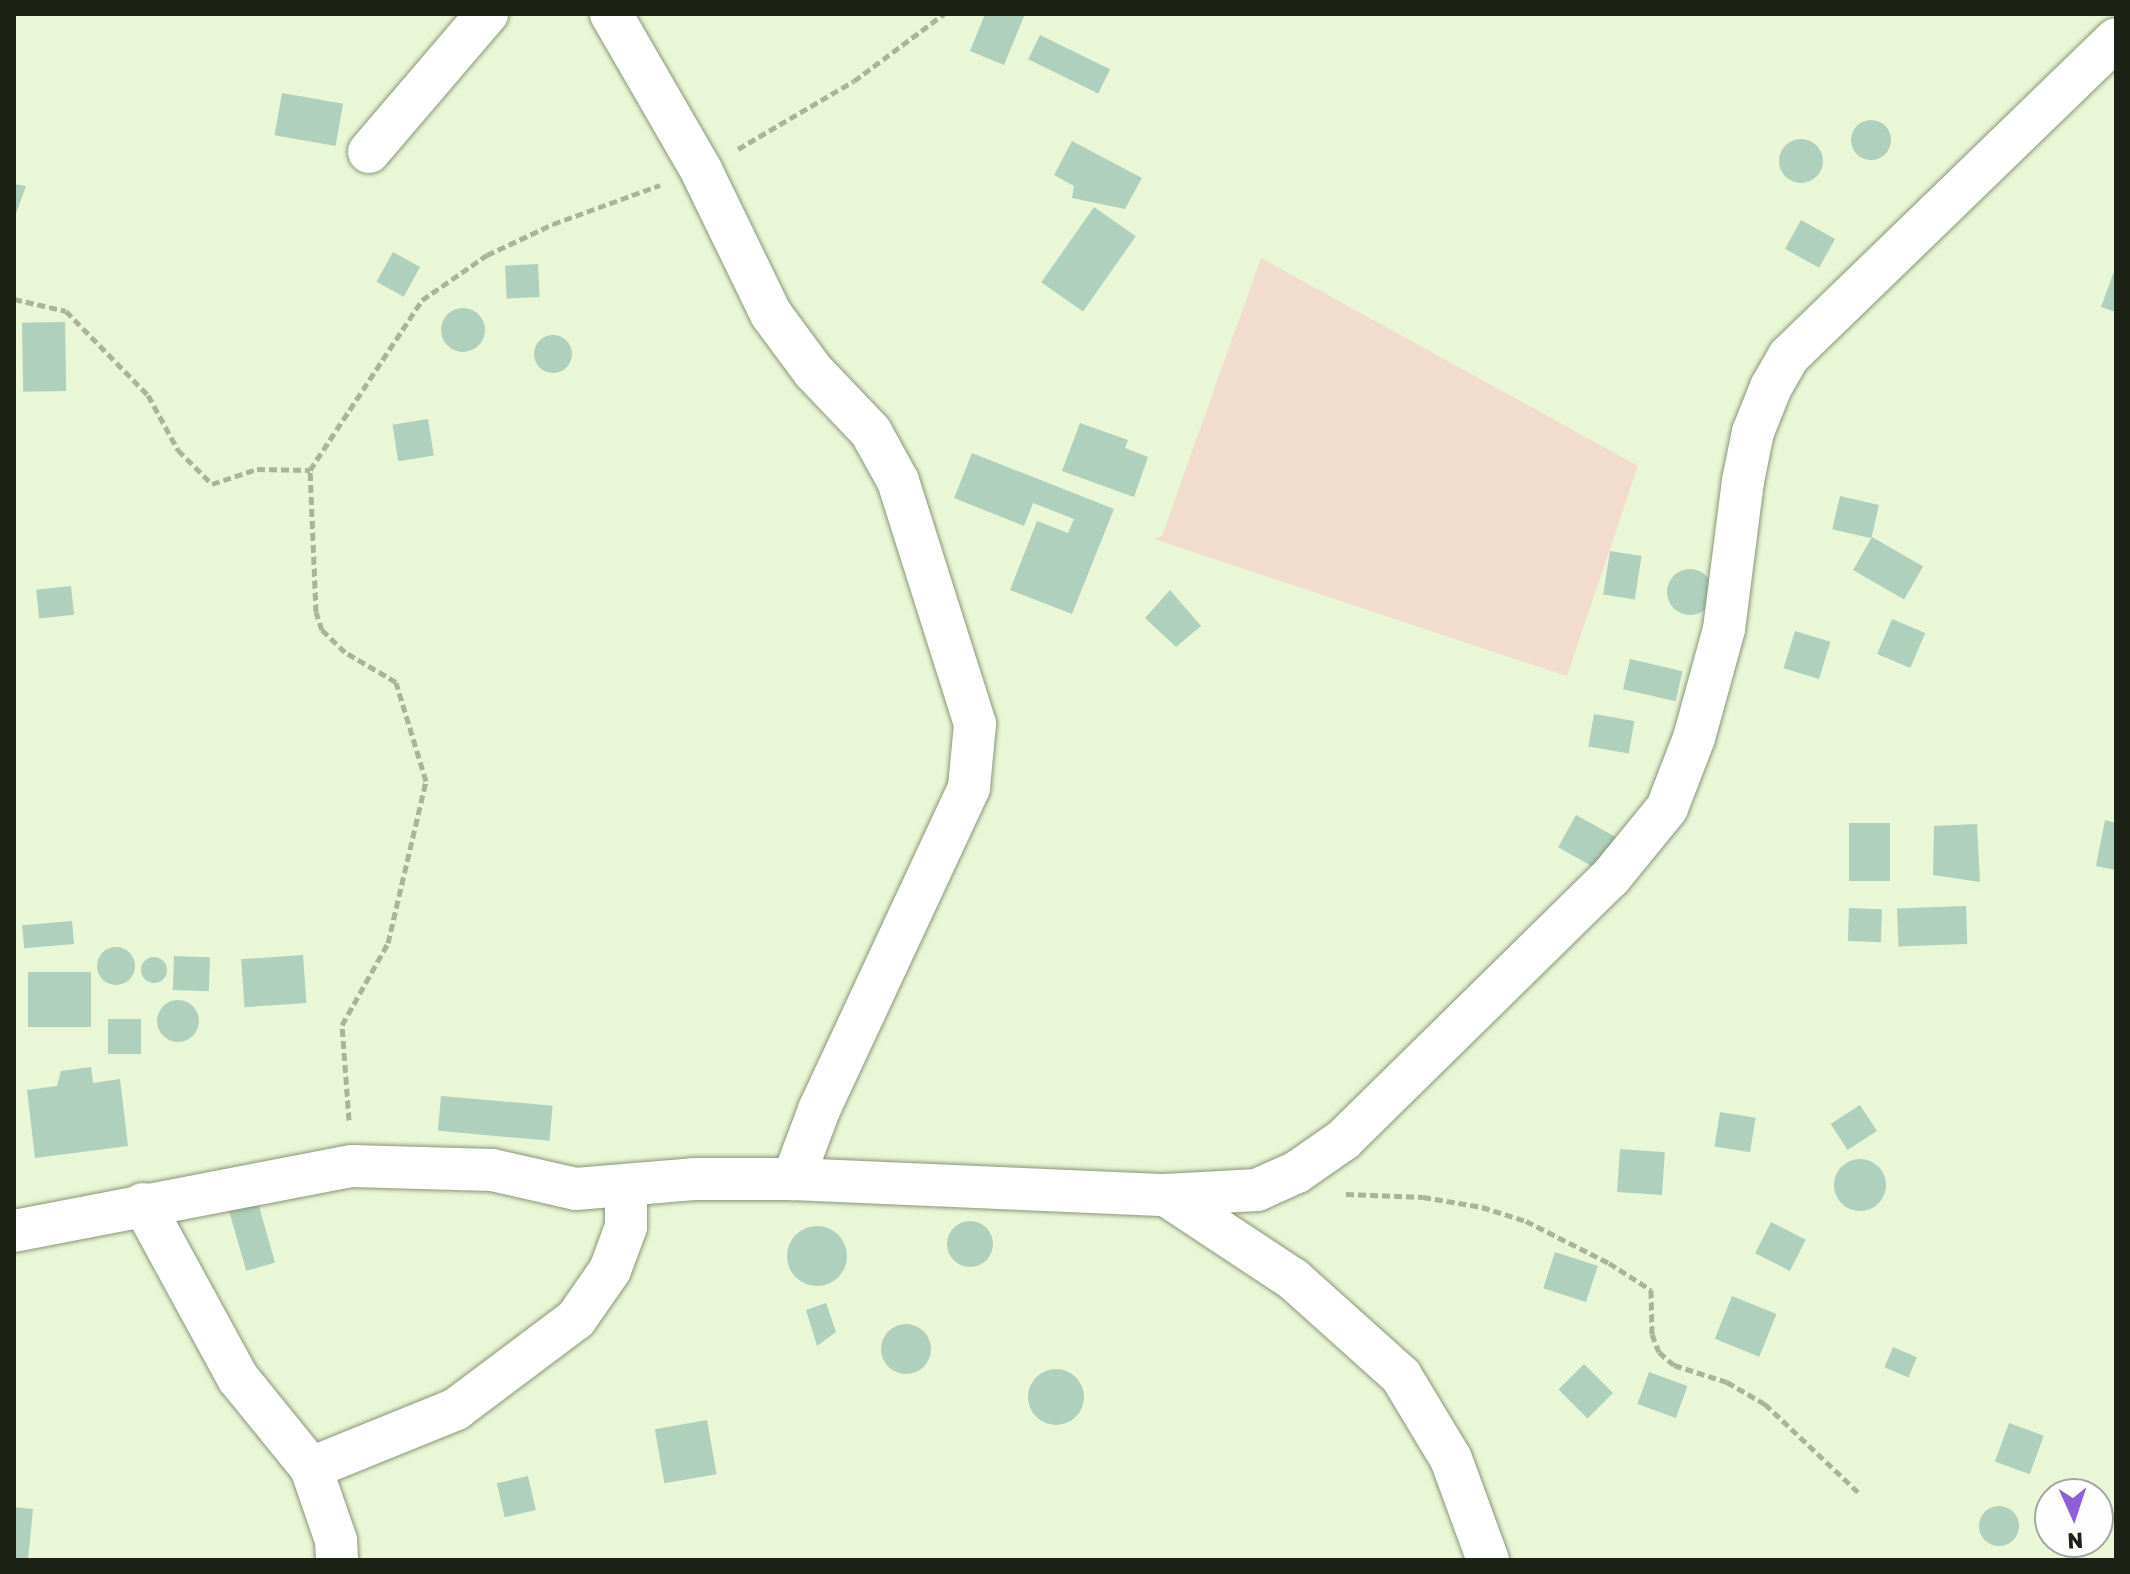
<!DOCTYPE html>
<html>
<head>
<meta charset="utf-8">
<style>
  body { margin:0 }
  #map { position:relative; width:2130px; height:1574px; overflow:hidden; background:#e9f7d6; font-family:Rubik,sans-serif }
  div>[style] { position:absolute }
  .green>* { inset:0; background:#f1dccd }
  .building>* { inset:0; background:#aed0bd; transform-origin:0 0 }
  .round { border-radius:50% }
  .path>* { height:5px; margin-top:-2.5px; transform-origin:0; background:repeating-linear-gradient(90deg,#a9b49a 0 8px,transparent 0 12px) }
  .roads { filter:drop-shadow(0 0 2px #889577) drop-shadow(0 0 2px #889577) }
  .minor>* { height:42px; margin:-21px; padding:0 21px; transform-origin:21px; border-radius:21px; background:#fff }
  span { translate:-50% -50%; white-space:nowrap; text-align:center; line-height:1.15; -webkit-text-stroke:8px #fefefe; paint-order:stroke }
  .frame { position:absolute; inset:0; border:16px solid #1d2217; pointer-events:none }
  .north { position:absolute; left:2034px; top:1478px; width:80px; height:80px; box-sizing:border-box; background:#fefefe; border:2px solid #a4a6a2; border-radius:50%; rotate:177deg; font-size:22px; font-weight:700; line-height:32px; text-align:center; color:#1d2217 }
  .north::after { content:''; display:block; margin:auto; width:28px; height:36px; background:#8e5fd9; clip-path:polygon(50% 0,100% 100%,50% 72%,0 100%) }
</style>
</head>
<body>
<div id="map">
  <div class="green">
    <i style="clip-path:polygon(1261px 258px,1638px 466px,1567px 676px,1154px 539px,1162px 536px)"></i>
  </div>
  <div class="building">
    <i style="clip-path:polygon(985px 14px,1025px 14px,1004px 65px,970px 51px)"></i>
    <i style="left:1040px;top:35px;width:78px;height:27px;rotate:26deg"></i>
    <i style="left:282px;top:93px;width:62px;height:43px;rotate:10deg"></i>
    <i class="round" style="left:1851px;top:120px;width:40px;height:40px"></i>
    <i class="round" style="left:1779px;top:139px;width:44px;height:44px"></i>
    <i style="clip-path:polygon(1072px 141px,1142px 178px,1125px 209px,1072px 198px,1074px 186px,1054px 175px)"></i>
    <i style="clip-path:polygon(14px 184px,26px 186px,14px 219px)"></i>
    <i style="left:1094px;top:207px;width:51px;height:92px;rotate:35deg"></i>
    <i style="left:1801px;top:220px;width:39px;height:33px;rotate:29deg"></i>
    <i style="left:393px;top:252px;width:31px;height:34px;rotate:29deg"></i>
    <i style="left:538px;top:264px;width:33px;height:33px;rotate:87deg"></i>
    <i style="clip-path:polygon(2116px 266px,2116px 312px,2101px 307px)"></i>
    <i class="round" style="left:441px;top:308px;width:44px;height:44px"></i>
    <i style="left:65px;top:322px;width:69px;height:43px;rotate:89deg"></i>
    <i class="round" style="left:534px;top:335px;width:38px;height:38px"></i>
    <i style="left:428px;top:419px;width:37px;height:36px;rotate:81deg"></i>
    <i style="clip-path:polygon(1080px 423px,1128px 440px,1125px 448px,1148px 457px,1134px 497px,1062px 471px)"></i>
    <i style="clip-path:polygon(972px 453px,1114px 509px,1072px 614px,1010px 590px,1037px 521px,1068px 533px,1074px 519px,1033px 503px,1024px 526px,954px 498px)"></i>
    <i style="left:1840px;top:496px;width:40px;height:34px;rotate:13deg"></i>
    <i style="left:1872px;top:537px;width:59px;height:38px;rotate:30deg"></i>
    <i style="left:1610px;top:551px;width:32px;height:44px;rotate:9deg"></i>
    <i class="round" style="left:1667px;top:569px;width:46px;height:46px"></i>
    <i style="left:71px;top:586px;width:29px;height:35px;rotate:84deg"></i>
    <i style="clip-path:polygon(1170px 590px,1201px 626px,1176px 647px,1145px 618px)"></i>
    <i style="left:1892px;top:619px;width:36px;height:38px;rotate:23deg"></i>
    <i style="left:1795px;top:631px;width:37px;height:39px;rotate:17deg"></i>
    <i style="left:1630px;top:659px;width:54px;height:31px;rotate:13deg"></i>
    <i style="left:1594px;top:714px;width:41px;height:33px;rotate:10deg"></i>
    <i style="left:1576px;top:815px;width:48px;height:37px;rotate:29deg"></i>
    <i style="clip-path:polygon(2105px 820px,2116px 823px,2116px 870px,2096px 866px)"></i>
    <i style="left:1849px;top:823px;width:41px;height:58px"></i>
    <i style="clip-path:polygon(1977px 824px,1980px 882px,1933px 875px,1934px 826px)"></i>
    <i style="left:1966px;top:906px;width:38px;height:69px;rotate:88deg"></i>
    <i style="left:1849px;top:908px;width:33px;height:33px;rotate:2deg"></i>
    <i style="left:72px;top:921px;width:23px;height:50px;rotate:85deg"></i>
    <i class="round" style="left:97px;top:947px;width:38px;height:38px"></i>
    <i style="left:303px;top:955px;width:48px;height:62px;rotate:86deg"></i>
    <i style="left:174px;top:956px;width:36px;height:34px;rotate:2deg"></i>
    <i class="round" style="left:141px;top:957px;width:26px;height:26px"></i>
    <i style="left:28px;top:972px;width:63px;height:55px"></i>
    <i class="round" style="left:157px;top:1000px;width:42px;height:42px"></i>
    <i style="left:108px;top:1019px;width:33px;height:35px"></i>
    <i style="clip-path:polygon(91px 1067px,93px 1083px,120px 1079px,128px 1146px,35px 1158px,27px 1090px,57px 1086px,61px 1071px)"></i>
    <i style="left:441px;top:1096px;width:112px;height:35px;rotate:5deg"></i>
    <i style="left:1860px;top:1105px;width:31px;height:35px;rotate:57deg"></i>
    <i style="left:1720px;top:1112px;width:36px;height:35px;rotate:9deg"></i>
    <i style="left:1620px;top:1149px;width:45px;height:43px;rotate:4deg"></i>
    <i class="round" style="left:1834px;top:1159px;width:52px;height:52px"></i>
    <i style="left:258px;top:1203px;width:62px;height:30px;rotate:74deg"></i>
    <i class="round" style="left:947px;top:1221px;width:46px;height:46px"></i>
    <i style="left:1771px;top:1222px;width:39px;height:35px;rotate:27deg"></i>
    <i class="round" style="left:787px;top:1226px;width:60px;height:60px"></i>
    <i style="left:1555px;top:1252px;width:45px;height:38px;rotate:18deg"></i>
    <i style="left:1732px;top:1296px;width:48px;height:46px;rotate:22deg"></i>
    <i style="clip-path:polygon(826px 1303px,836px 1332px,817px 1346px,806px 1310px)"></i>
    <i class="round" style="left:881px;top:1324px;width:50px;height:50px"></i>
    <i style="left:1893px;top:1347px;width:26px;height:22px;rotate:23deg"></i>
    <i style="left:1584px;top:1364px;width:41px;height:36px;rotate:45deg"></i>
    <i class="round" style="left:1028px;top:1369px;width:56px;height:56px"></i>
    <i style="left:1649px;top:1372px;width:41px;height:34px;rotate:20deg"></i>
    <i style="left:707px;top:1420px;width:55px;height:53px;rotate:80deg"></i>
    <i style="left:2009px;top:1423px;width:37px;height:41px;rotate:20deg"></i>
    <i style="left:528px;top:1476px;width:35px;height:32px;rotate:77deg"></i>
    <i class="round" style="left:1979px;top:1506px;width:40px;height:40px"></i>
    <i style="clip-path:polygon(14px 1507px,33px 1509px,28px 1560px,14px 1560px)"></i>
  </div>
  <div class="path">
    <i style="left:738px;top:149px;width:134px;rotate:-30.4deg"></i>
    <i style="left:854px;top:81px;width:112px;rotate:-36.7deg"></i>
    <i style="left:14px;top:299px;width:53px;rotate:13deg"></i>
    <i style="left:66px;top:311px;width:117px;rotate:45.7deg"></i>
    <i style="left:148px;top:395px;width:63px;rotate:61.4deg"></i>
    <i style="left:178px;top:450px;width:48px;rotate:45deg"></i>
    <i style="left:212px;top:484px;width:47px;rotate:-18.4deg"></i>
    <i style="left:257px;top:469px;width:53px;rotate:1.1deg"></i>
    <i style="left:349px;top:1120px;width:95px;rotate:-94.2deg"></i>
    <i style="left:342px;top:1025px;width:94px;rotate:-60.7deg"></i>
    <i style="left:388px;top:943px;width:166px;rotate:-76.8deg"></i>
    <i style="left:426px;top:781px;width:103px;rotate:-106.9deg"></i>
    <i style="left:396px;top:682px;width:59px;rotate:-149.5deg"></i>
    <i style="left:345px;top:652px;width:32px;rotate:-136deg"></i>
    <i style="left:322px;top:630px;width:19px;rotate:-108deg"></i>
    <i style="left:316px;top:612px;width:142px;rotate:-92.4deg"></i>
    <i style="left:310px;top:470px;width:204px;rotate:-56.6deg"></i>
    <i style="left:422px;top:300px;width:79px;rotate:-34.7deg"></i>
    <i style="left:487px;top:255px;width:73px;rotate:-25.2deg"></i>
    <i style="left:553px;top:224px;width:114px;rotate:-20deg"></i>
    <i style="left:1346px;top:1194px;width:77px;rotate:2.2deg"></i>
    <i style="left:1423px;top:1197px;width:60px;rotate:9.6deg"></i>
    <i style="left:1482px;top:1207px;width:46px;rotate:17.7deg"></i>
    <i style="left:1526px;top:1221px;width:93px;rotate:26.8deg"></i>
    <i style="left:1609px;top:1263px;width:50px;rotate:32.7deg"></i>
    <i style="left:1651px;top:1290px;width:44px;rotate:88.7deg"></i>
    <i style="left:1652px;top:1334px;width:19px;rotate:69deg"></i>
    <i style="left:1659px;top:1352px;width:20px;rotate:41deg"></i>
    <i style="left:1674px;top:1365px;width:56px;rotate:17.8deg"></i>
    <i style="left:1727px;top:1382px;width:44px;rotate:30.1deg"></i>
    <i style="left:1765px;top:1404px;width:128px;rotate:43.4deg"></i>
  </div>
  <div class="roads">
    <div class="minor">
      <i style="left:611px;top:14px;width:180px;rotate:60deg"></i>
      <i style="left:701px;top:170px;width:160px;rotate:64.1deg"></i>
      <i style="left:771px;top:314px;width:71px;rotate:53.6deg"></i>
      <i style="left:813px;top:371px;width:84px;rotate:46.4deg"></i>
      <i style="left:871px;top:432px;width:56px;rotate:61.1deg"></i>
      <i style="left:898px;top:481px;width:255px;rotate:72.4deg"></i>
      <i style="left:975px;top:724px;width:64px;rotate:95.4deg"></i>
      <i style="left:969px;top:788px;width:355px;rotate:115deg"></i>
      <i style="left:819px;top:1110px;width:74px;rotate:110.6deg"></i>
      <i style="left:369px;top:152px;width:182px;rotate:-49.5deg"></i>
      <i style="left:1166px;top:1195px;width:152px;rotate:33.5deg"></i>
      <i style="left:1293px;top:1279px;width:145px;rotate:41.9deg"></i>
      <i style="left:1401px;top:1376px;width:97px;rotate:58.9deg"></i>
      <i style="left:1451px;top:1459px;width:108px;rotate:69.9deg"></i>
      <i style="left:143px;top:1204px;width:198px;rotate:61.4deg"></i>
      <i style="left:238px;top:1378px;width:116px;rotate:51deg"></i>
      <i style="left:311px;top:1468px;width:76px;rotate:70.9deg"></i>
      <i style="left:336px;top:1540px;width:20px;rotate:87deg"></i>
      <i style="left:14px;top:1231px;width:344px;rotate:-10.9deg"></i>
      <i style="left:352px;top:1166px;width:140px;rotate:1.6deg"></i>
      <i style="left:492px;top:1170px;width:86px;rotate:12.7deg"></i>
      <i style="left:576px;top:1189px;width:118px;rotate:-4.8deg"></i>
      <i style="left:694px;top:1179px;width:99px"></i>
      <i style="left:793px;top:1179px;width:373px;rotate:2.5deg"></i>
      <i style="left:1166px;top:1195px;width:91px;rotate:-3.1deg"></i>
      <i style="left:1257px;top:1190px;width:44px;rotate:-24.2deg"></i>
      <i style="left:1297px;top:1172px;width:56px;rotate:-34.8deg"></i>
      <i style="left:1343px;top:1140px;width:374px;rotate:-44.5deg"></i>
      <i style="left:1610px;top:878px;width:90px;rotate:-50.8deg"></i>
      <i style="left:1667px;top:808px;width:75px;rotate:-68.9deg"></i>
      <i style="left:1694px;top:738px;width:113px;rotate:-74.6deg"></i>
      <i style="left:1724px;top:629px;width:149px;rotate:-82.7deg"></i>
      <i style="left:1743px;top:481px;width:50px;rotate:-78.5deg"></i>
      <i style="left:1753px;top:432px;width:48px;rotate:-68.2deg"></i>
      <i style="left:1771px;top:387px;width:36px;rotate:-60deg"></i>
      <i style="left:1789px;top:356px;width:455px;rotate:-44.1deg"></i>
      <i style="left:311px;top:1468px;width:157px;rotate:-22.1deg"></i>
      <i style="left:456px;top:1409px;width:150px;rotate:-36.9deg"></i>
      <i style="left:576px;top:1319px;width:60px;rotate:-55.2deg"></i>
      <i style="left:610px;top:1270px;width:46px;rotate:-69.6deg"></i>
      <i style="left:626px;top:1227px;width:40px;rotate:-90deg"></i>
    </div>
  </div>
  <div class="frame"></div>
  <div class="north">N</div>
</div>
</body>
</html>
